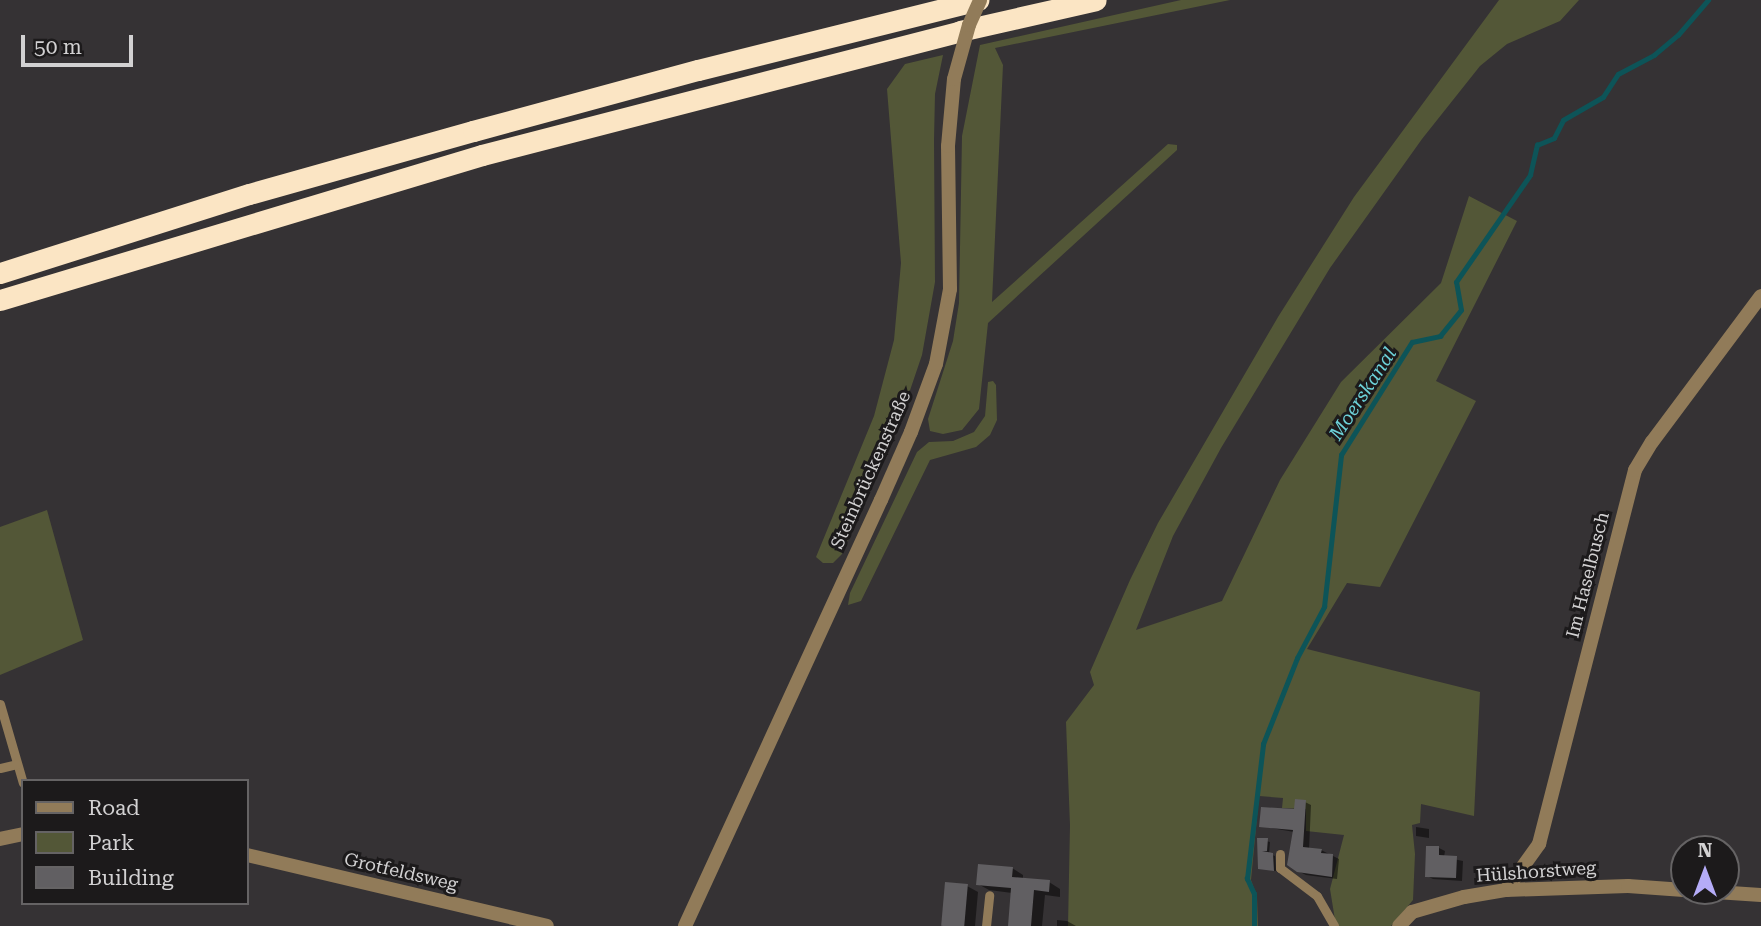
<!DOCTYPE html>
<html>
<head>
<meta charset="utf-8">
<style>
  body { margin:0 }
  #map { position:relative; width:1761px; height:926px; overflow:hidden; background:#353234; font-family:"Roboto Serif",serif }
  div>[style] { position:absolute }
  .green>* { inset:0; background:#535737 }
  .shadow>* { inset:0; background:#0007 }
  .stream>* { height:4.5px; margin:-2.25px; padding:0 2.25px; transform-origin:2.25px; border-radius:2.25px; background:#0d5458 }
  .building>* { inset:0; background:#615f62; transform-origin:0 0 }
  .lane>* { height:9px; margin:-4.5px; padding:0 4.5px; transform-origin:4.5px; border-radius:4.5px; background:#917b59 }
  .street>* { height:14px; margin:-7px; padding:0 7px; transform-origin:7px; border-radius:7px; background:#917b59 }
  .highway>* { height:21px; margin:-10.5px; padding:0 10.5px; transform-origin:10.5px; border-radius:10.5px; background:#fbe5c4 }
  .street-bridge>* { height:14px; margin:-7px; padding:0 7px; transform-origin:7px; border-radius:7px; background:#917b59 }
  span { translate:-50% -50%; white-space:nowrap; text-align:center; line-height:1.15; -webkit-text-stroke:6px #1c1a1b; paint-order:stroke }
  .street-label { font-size:18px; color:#d2d1d2 }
  .water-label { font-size:19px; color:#6dd1d8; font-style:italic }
  .legend { position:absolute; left:21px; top:779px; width:228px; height:126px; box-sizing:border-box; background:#1c1a1b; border:2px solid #656364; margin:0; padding:9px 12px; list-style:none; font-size:21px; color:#d2d1d2 }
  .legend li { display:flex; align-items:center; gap:14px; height:35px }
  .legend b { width:35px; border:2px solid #656364 }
  .north { position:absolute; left:1670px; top:835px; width:70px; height:70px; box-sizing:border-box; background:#1c1a1b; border:2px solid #656364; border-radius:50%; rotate:0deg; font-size:19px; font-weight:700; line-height:28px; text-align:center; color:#d2d1d2 }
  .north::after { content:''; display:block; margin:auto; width:24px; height:32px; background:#b5acf8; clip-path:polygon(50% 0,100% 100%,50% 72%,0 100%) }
  .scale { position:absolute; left:21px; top:35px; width:112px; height:32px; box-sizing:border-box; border:4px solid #d2d1d2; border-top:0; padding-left:9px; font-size:21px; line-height:24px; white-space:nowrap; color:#d2d1d2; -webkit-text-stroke:5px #1c1a1b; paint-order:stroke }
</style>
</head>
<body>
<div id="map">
  <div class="green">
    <i style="clip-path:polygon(1181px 0,1230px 0,995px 48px,1003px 65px,992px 302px,1168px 144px,1177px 145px,1177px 150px,988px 323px,979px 409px,962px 430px,943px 434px,930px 431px,928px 419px,953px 341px,959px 303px,962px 136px,980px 45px)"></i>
    <i style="clip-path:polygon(1499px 0,1579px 0,1560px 21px,1507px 44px,1480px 66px,1422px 139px,1330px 268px,1221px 448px,1173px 536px,1136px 630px,1222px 601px,1280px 480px,1341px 382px,1441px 283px,1469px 196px,1517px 221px,1436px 381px,1476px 401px,1380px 587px,1347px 583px,1307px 649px,1480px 692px,1474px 816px,1421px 804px,1420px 823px,1412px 825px,1415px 854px,1413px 900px,1391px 926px,1336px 926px,1330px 889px,1344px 835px,1306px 831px,1306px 809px,1282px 808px,1283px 798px,1259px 796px,1251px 880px,1257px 897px,1258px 926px,1068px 926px,1070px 825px,1066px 722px,1094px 685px,1090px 672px,1130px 580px,1158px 523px,1278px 317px,1354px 197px)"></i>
    <i style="clip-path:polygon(943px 55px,935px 94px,934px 140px,935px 282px,922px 355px,902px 414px,842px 554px,833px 563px,823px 563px,816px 557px,874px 416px,894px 340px,901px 263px,887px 89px,905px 64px)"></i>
    <i style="clip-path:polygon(993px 381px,996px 385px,997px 420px,990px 435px,976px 447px,930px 460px,861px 601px,848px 605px,850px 593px,917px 452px,929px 442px,953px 441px,974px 432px,985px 416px,988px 382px)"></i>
    <i style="clip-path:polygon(47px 510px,83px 640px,0 675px,0 527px)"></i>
  </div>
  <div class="shadow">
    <i style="clip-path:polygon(1305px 802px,1311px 805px,1309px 850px,1321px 850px,1339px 859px,1337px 879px,1306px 875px,1298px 871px,1294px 832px,1261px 826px,1296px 811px)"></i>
    <i style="clip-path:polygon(1416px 827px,1429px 829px,1429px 838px,1416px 836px)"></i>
    <i style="clip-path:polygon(1259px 839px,1270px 842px,1269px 854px,1275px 856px,1276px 871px,1259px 868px)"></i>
    <i style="clip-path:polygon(1439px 848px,1445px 851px,1444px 857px,1463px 861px,1462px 881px,1433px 879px,1427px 876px)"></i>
    <i style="clip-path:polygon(1012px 868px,1023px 875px,1023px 880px,1049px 882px,1060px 889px,1060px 897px,1045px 895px,1042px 926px,1009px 926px,1012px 893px,989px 890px,978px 884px)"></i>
    <i style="clip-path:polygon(967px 886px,978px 892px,975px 926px,942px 926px)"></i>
    <i style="clip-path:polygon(1057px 920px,1067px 921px,1076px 926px,1057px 926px)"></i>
  </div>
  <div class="stream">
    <i style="left:1254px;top:926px;width:32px;rotate:-90deg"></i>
    <i style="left:1254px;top:894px;width:17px;rotate:-115deg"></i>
    <i style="left:1247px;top:879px;width:136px;rotate:-83.2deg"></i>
    <i style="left:1263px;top:744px;width:92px;rotate:-68.4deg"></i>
    <i style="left:1297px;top:658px;width:58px;rotate:-62.1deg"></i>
    <i style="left:1324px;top:607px;width:153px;rotate:-83.6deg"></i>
    <i style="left:1341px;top:455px;width:133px;rotate:-57.9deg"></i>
    <i style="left:1412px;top:342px;width:29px;rotate:-12deg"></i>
    <i style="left:1440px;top:336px;width:33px;rotate:-51deg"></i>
    <i style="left:1461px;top:310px;width:28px;rotate:-100deg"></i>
    <i style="left:1456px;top:282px;width:130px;rotate:-55.3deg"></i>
    <i style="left:1530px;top:175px;width:31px;rotate:-77deg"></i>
    <i style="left:1537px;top:145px;width:18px;rotate:-22deg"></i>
    <i style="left:1554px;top:138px;width:20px;rotate:-63deg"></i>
    <i style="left:1563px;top:120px;width:46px;rotate:-29.9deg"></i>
    <i style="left:1603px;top:97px;width:27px;rotate:-57deg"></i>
    <i style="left:1618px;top:74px;width:41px;rotate:-27.8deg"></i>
    <i style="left:1654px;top:55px;width:31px;rotate:-40deg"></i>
    <i style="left:1678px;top:35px;width:46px;rotate:-49.4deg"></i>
  </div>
  <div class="building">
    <i style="clip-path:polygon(1295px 799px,1306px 800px,1303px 847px,1322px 849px,1321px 853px,1333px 854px,1332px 877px,1297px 872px,1287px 865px,1293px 830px,1259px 827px,1261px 807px,1294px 809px)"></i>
    <i style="clip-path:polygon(1257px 838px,1268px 838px,1267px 851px,1262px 851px,1273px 853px,1274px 871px,1258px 869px)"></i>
    <i style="clip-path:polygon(1426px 846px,1439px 846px,1439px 855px,1457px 856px,1456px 878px,1425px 877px)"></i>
    <i style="clip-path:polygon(978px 864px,1013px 867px,1012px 877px,1050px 880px,1049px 892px,1034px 890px,1031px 926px,1008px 926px,1011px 888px,976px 885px)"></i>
    <i style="left:945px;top:882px;width:23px;height:44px;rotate:5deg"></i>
  </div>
  <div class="lane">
    <i style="left:0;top:704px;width:82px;rotate:73.8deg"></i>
    <i style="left:0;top:768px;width:17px;rotate:-13deg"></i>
    <i style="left:1280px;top:854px;width:14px;rotate:90deg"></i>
    <i style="left:1280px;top:868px;width:46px;rotate:37.1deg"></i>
    <i style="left:1317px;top:896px;width:34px;rotate:60deg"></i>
    <i style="left:986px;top:926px;width:31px;rotate:-84deg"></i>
  </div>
  <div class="street">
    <i style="left:0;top:839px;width:24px;rotate:-12deg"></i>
    <i style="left:247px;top:855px;width:308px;rotate:13.3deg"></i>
    <i style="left:1506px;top:890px;width:57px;rotate:-54.3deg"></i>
    <i style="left:1539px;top:844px;width:386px;rotate:-75.6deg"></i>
    <i style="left:1635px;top:470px;width:33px;rotate:-59deg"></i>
    <i style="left:1652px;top:442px;width:182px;rotate:-53.3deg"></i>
    <i style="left:1701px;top:891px;width:60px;rotate:3.8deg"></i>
    <i style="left:685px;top:926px;width:469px;rotate:-65.3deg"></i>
    <i style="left:881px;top:500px;width:74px;rotate:-66.2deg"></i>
    <i style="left:911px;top:432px;width:72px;rotate:-69.8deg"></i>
    <i style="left:936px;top:364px;width:76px;rotate:-79.4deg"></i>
    <i style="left:950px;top:289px;width:143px;rotate:-90.8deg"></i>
    <i style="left:948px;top:146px;width:67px;rotate:-84.9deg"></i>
    <i style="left:1399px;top:926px;width:19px;rotate:-47deg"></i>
    <i style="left:1412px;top:912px;width:54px;rotate:-16.1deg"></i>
    <i style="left:1464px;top:897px;width:43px;rotate:-9.5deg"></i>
    <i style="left:1506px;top:890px;width:122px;rotate:-1.9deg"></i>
    <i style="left:1628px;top:886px;width:56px;rotate:4.1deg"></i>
  </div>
  <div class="highway">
    <i style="left:0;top:273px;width:261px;rotate:-17.6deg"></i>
    <i style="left:249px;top:194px;width:233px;rotate:-15.7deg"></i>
    <i style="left:473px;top:131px;width:233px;rotate:-15.2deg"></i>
    <i style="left:698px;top:70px;width:289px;rotate:-14deg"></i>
    <i style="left:0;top:300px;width:503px;rotate:-16.74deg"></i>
    <i style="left:482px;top:155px;width:494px;rotate:-14.5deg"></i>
    <i style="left:960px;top:31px;width:139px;rotate:-12.8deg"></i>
  </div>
  <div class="street-bridge">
    <i style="left:954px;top:79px;width:56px;rotate:-74.5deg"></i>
    <i style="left:969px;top:25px;width:27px;rotate:-66deg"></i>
  </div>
  <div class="street-label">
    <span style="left:871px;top:470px;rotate:-66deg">Steinbrückenstraße</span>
    <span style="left:1588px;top:575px;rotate:-76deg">Im Haselbusch</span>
    <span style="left:401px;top:872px;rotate:13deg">Grotfeldsweg</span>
    <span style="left:1536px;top:872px;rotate:-4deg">Hülshorstweg</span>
  </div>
  <div class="water-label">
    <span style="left:1363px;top:394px;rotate:-57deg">Moerskanal</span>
  </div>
  <ul class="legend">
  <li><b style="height:9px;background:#917b59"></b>Road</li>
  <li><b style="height:19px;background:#535737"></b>Park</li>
  <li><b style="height:19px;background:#615f62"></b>Building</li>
  </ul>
  <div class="north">N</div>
  <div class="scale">50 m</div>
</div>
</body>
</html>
